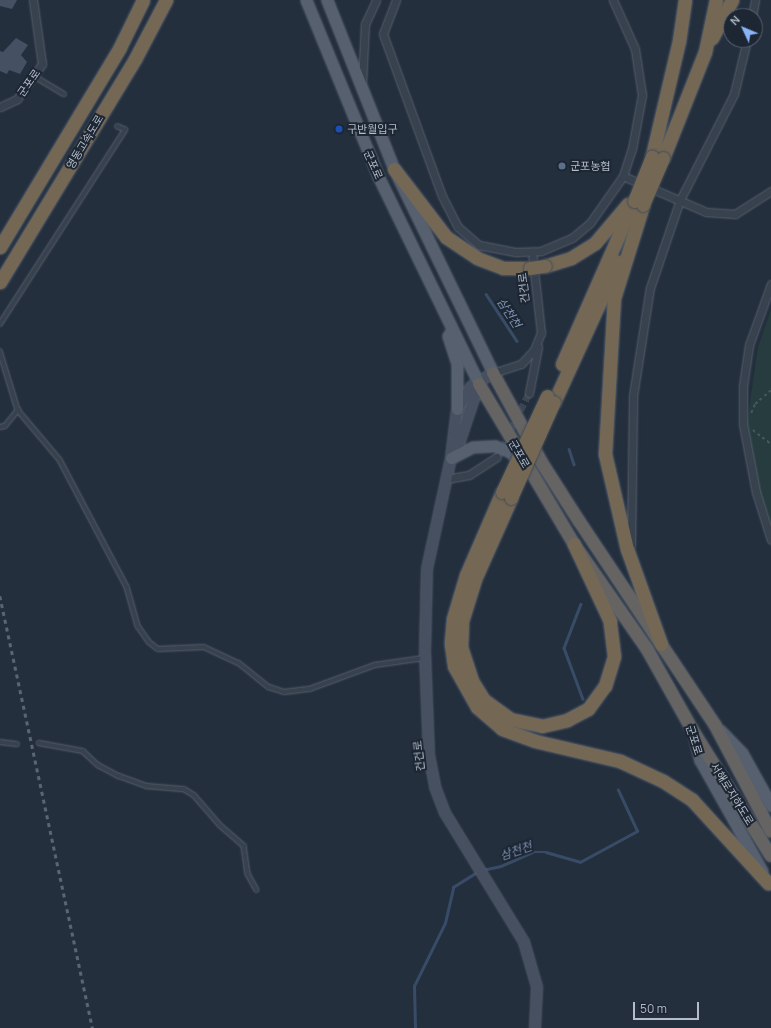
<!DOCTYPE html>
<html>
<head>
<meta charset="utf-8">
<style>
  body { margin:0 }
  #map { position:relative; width:771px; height:1028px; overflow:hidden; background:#242f3e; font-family:Manrope,"Noto Sans KR",sans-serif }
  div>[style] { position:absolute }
  .green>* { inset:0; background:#263c3f }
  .stream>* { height:2.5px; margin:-1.25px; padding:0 1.25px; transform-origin:1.25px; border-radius:1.25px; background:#394c67 }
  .building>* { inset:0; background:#455162 }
  .minor-tunnel>* { height:7px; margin-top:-3.5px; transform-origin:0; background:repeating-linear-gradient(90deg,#3a4453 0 7px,transparent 0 10.5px) }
  .path>* { height:1.5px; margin-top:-0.75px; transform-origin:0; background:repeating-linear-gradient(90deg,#44595c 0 3px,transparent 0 6px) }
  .roads { filter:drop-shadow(0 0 1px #565f6c) drop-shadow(0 0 1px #565f6c) }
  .service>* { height:3.5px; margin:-1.75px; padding:0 1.75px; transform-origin:1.75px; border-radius:1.75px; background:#38414e }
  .minor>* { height:7px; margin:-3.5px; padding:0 3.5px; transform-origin:3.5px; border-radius:3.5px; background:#38414e }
  .secondary>* { height:10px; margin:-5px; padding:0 5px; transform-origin:5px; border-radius:5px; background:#465061 }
  .primary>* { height:11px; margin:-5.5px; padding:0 5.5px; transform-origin:5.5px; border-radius:5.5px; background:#56606e }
  .trunk>* { height:12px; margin:-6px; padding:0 6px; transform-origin:6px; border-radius:6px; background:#656462 }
  .motorway>* { height:13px; margin:-6.5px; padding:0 6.5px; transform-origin:6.5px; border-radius:6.5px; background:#746855 }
  .rail>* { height:2.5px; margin-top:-1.25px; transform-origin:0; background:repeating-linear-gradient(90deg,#5a6575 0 4px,transparent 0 8px) }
  .bridges { filter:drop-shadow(0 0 1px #434c59) drop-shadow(0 0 1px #434c59) }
  .motorway-bridge>* { height:13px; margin:-6.5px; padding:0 6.5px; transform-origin:6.5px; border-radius:6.5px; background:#746855 }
  .dots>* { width:11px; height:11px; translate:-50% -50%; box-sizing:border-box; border:2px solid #1d2633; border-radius:50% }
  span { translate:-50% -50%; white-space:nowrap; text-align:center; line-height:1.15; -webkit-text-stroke:4px #1d2633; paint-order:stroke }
  .street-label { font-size:11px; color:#b4bcc9 }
  .poi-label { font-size:11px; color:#b4bcc9 }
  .left { translate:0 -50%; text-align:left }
  .water-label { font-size:12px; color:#7c92b1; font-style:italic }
  .north { position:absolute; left:723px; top:8px; width:40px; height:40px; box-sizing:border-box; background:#1d2633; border:1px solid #59626f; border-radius:50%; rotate:314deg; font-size:11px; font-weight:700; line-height:16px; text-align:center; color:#b4bcc9 }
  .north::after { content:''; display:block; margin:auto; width:14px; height:18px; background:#8ab4f8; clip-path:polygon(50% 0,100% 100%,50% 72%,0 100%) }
  .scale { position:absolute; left:633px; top:1002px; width:66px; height:18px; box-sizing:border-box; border:2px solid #b4bcc9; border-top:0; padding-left:5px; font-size:12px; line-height:14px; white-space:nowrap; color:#b4bcc9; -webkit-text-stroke:3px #1d2633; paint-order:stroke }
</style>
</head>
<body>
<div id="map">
  <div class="green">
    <i style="clip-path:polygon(771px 310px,771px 527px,760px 492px,747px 423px,758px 347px)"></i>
  </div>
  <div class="stream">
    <i style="left:486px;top:294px;width:56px;rotate:56.6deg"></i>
    <i style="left:569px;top:449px;width:16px;rotate:72deg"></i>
    <i style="left:581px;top:604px;width:47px;rotate:111.1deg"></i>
    <i style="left:564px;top:648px;width:54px;rotate:69.6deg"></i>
    <i style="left:482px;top:870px;width:19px;rotate:-12deg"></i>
    <i style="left:501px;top:866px;width:34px;rotate:-24deg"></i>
    <i style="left:532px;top:852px;width:14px"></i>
    <i style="left:546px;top:852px;width:35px;rotate:16deg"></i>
    <i style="left:580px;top:862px;width:65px;rotate:-28.5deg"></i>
    <i style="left:637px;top:831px;width:45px;rotate:-114.9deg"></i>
    <i style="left:415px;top:1028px;width:42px;rotate:-91.4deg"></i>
    <i style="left:414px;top:986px;width:70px;rotate:-63.8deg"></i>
    <i style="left:445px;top:923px;width:37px;rotate:-77deg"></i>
    <i style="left:453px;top:887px;width:28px;rotate:-32deg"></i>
  </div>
  <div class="building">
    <i style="clip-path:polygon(0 0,17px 0,12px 9px,0 6px)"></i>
    <i style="clip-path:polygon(16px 38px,28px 45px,21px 55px,27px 62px,20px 74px,9px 70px,7px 74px,0 71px,0 51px,3px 52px)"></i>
  </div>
  <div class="minor-tunnel">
    <i style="left:497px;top:457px;width:72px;rotate:-63.4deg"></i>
  </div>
  <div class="path">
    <i style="left:751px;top:413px;width:10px;rotate:-66deg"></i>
    <i style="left:755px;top:404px;width:21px;rotate:-41deg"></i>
    <i style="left:753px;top:430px;width:23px;rotate:38deg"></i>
  </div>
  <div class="roads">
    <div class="service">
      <i style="left:34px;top:76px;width:35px;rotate:31deg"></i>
      <i style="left:0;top:324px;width:231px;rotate:-57.2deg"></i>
      <i style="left:125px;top:130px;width:8px;rotate:-157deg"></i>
      <i style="left:0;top:351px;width:62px;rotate:73deg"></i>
      <i style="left:18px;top:410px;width:65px;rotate:50deg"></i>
      <i style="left:60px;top:460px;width:144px;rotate:62.2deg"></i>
      <i style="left:127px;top:587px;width:41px;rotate:74.2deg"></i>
      <i style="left:138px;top:626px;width:19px;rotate:55deg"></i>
      <i style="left:149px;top:642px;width:11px;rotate:38deg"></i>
      <i style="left:158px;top:649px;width:46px;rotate:-2.5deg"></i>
      <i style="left:204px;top:647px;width:38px;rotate:25deg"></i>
      <i style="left:239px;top:663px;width:38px;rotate:39deg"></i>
      <i style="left:269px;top:687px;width:16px;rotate:18deg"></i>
      <i style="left:284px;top:692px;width:26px;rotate:-7deg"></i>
      <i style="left:310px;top:689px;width:69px;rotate:-20.3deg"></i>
      <i style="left:375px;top:665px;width:49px;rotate:-8.1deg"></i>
      <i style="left:0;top:427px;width:5px;rotate:-11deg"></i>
      <i style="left:5px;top:426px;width:21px;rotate:-51deg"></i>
      <i style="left:0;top:742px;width:17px;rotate:7deg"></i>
      <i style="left:39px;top:743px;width:45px;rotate:10.3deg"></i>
      <i style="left:83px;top:751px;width:21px;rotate:43deg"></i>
      <i style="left:98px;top:765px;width:24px;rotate:28deg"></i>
      <i style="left:119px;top:776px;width:30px;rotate:20deg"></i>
      <i style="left:147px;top:786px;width:37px;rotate:5deg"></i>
      <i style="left:184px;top:789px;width:12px;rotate:31deg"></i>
      <i style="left:194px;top:795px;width:40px;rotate:49deg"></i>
      <i style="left:220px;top:825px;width:32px;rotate:41deg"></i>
      <i style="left:244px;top:846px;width:28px;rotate:82deg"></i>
      <i style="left:248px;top:874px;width:18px;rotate:61deg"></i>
    </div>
    <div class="minor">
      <i style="left:396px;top:0;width:36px;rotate:111deg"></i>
      <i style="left:383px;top:34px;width:172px;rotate:70deg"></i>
      <i style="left:442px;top:196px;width:35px;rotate:63deg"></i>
      <i style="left:458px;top:227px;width:28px;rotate:41deg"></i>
      <i style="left:479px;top:245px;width:38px;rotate:11deg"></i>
      <i style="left:516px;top:252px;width:25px;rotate:-2deg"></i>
      <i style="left:541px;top:251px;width:34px;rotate:-23deg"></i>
      <i style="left:572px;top:238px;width:23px;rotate:-40deg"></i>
      <i style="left:590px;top:223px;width:57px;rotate:-54.9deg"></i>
      <i style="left:623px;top:176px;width:28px;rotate:-72deg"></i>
      <i style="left:632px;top:149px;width:55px;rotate:-79.5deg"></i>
      <i style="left:642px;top:95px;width:47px;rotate:-98.7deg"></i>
      <i style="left:635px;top:49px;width:54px;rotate:-114.2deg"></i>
      <i style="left:752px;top:16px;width:16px;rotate:-79deg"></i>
      <i style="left:362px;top:83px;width:59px;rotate:-87.1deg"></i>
      <i style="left:365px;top:24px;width:26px;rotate:-65deg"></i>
      <i style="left:0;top:107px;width:19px;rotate:-25deg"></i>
      <i style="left:17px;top:99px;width:43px;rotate:-54.5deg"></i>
      <i style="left:42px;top:64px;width:65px;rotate:-98deg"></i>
      <i style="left:623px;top:176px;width:90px;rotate:23.4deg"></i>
      <i style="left:706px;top:212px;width:29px;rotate:4deg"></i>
      <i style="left:735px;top:214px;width:43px;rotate:-32.6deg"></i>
      <i style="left:771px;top:284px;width:65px;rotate:109.8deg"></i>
      <i style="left:749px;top:345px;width:41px;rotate:98.3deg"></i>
      <i style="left:743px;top:386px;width:38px;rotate:90deg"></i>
      <i style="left:743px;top:424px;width:69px;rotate:79.2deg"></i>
      <i style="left:756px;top:492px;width:50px;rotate:72.6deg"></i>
      <i style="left:493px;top:373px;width:29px;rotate:-18deg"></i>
      <i style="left:521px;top:364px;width:19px;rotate:-47deg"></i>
      <i style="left:534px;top:350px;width:18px;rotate:-68deg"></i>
      <i style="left:541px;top:333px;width:82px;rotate:-96.3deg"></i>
      <i style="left:529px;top:393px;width:47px;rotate:-78.9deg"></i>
      <i style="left:446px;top:479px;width:23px;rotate:-10deg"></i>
      <i style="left:469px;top:475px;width:33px;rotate:-33deg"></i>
      <i style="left:631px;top:545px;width:149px;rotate:-89.2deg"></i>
      <i style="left:633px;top:396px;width:109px;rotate:-81.1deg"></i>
      <i style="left:650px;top:288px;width:93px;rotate:-71.2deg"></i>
      <i style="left:680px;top:200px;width:119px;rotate:-63deg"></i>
      <i style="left:734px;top:94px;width:56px;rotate:-76.5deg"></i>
    </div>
    <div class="secondary">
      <i style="left:493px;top:373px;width:26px;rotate:148deg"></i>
      <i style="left:471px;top:387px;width:26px;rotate:122deg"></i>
      <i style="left:457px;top:409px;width:49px;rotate:97deg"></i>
      <i style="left:451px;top:458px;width:114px;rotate:102.2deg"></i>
      <i style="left:427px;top:569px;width:83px;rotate:91.4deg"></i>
      <i style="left:425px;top:652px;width:103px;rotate:87.8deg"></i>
      <i style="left:429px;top:755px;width:33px;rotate:79deg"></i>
      <i style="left:435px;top:787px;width:28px;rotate:69deg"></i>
      <i style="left:445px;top:813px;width:151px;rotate:58.5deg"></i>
      <i style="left:524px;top:942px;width:47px;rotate:73.9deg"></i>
      <i style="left:537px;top:987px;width:41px;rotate:92.8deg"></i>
      <i style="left:452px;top:457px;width:12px;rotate:-59deg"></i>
      <i style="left:458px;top:447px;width:66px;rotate:-71.6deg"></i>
    </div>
    <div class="primary">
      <i style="left:306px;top:0;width:192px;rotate:67.7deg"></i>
      <i style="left:379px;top:178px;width:229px;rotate:64.1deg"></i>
      <i style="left:327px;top:0;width:182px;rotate:68.4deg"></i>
      <i style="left:394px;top:169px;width:227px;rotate:64.1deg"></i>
      <i style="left:452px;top:330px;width:7px;rotate:124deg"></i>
      <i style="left:448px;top:336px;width:29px;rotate:72deg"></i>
      <i style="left:457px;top:364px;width:45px;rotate:90deg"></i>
      <i style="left:451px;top:458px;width:25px;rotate:-27deg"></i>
      <i style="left:473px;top:447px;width:22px;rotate:-3deg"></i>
      <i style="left:495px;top:446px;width:16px;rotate:22deg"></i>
      <i style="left:510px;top:452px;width:18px;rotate:45deg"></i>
      <i style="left:720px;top:730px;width:32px;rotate:46deg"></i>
      <i style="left:742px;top:753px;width:60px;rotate:60.9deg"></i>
      <i style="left:694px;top:735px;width:26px;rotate:77deg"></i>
      <i style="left:700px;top:760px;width:127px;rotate:60.8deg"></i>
    </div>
    <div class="trunk">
      <i style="left:493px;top:373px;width:102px;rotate:61.4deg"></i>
      <i style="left:542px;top:463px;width:69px;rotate:57.5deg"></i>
      <i style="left:579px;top:521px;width:245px;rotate:56.3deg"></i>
      <i style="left:715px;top:725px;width:120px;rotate:62.2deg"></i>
      <i style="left:479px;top:384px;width:186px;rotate:59.3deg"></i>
      <i style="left:574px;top:544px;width:128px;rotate:55.2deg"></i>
      <i style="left:647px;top:649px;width:94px;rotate:60.7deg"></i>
      <i style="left:693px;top:731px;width:147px;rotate:58deg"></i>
    </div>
    <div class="motorway">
      <i style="left:712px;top:38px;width:43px;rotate:-62.2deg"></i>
      <i style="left:652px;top:156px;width:118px;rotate:-76.8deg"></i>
      <i style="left:679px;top:41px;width:41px;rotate:-81.7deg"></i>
      <i style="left:663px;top:158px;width:114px;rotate:-68.4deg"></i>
      <i style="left:705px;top:52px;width:53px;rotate:-78.1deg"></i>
      <i style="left:394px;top:169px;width:86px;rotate:52.6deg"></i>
      <i style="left:446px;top:237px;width:37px;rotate:34deg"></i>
      <i style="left:477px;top:258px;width:28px;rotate:21deg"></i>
      <i style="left:503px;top:268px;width:27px"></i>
      <i style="left:643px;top:205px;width:97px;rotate:107.3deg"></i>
      <i style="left:614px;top:298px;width:156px;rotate:93.3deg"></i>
      <i style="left:605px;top:454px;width:98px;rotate:77deg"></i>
      <i style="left:627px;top:549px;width:101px;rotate:70.3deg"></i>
      <i style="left:0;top:247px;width:233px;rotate:-59deg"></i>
      <i style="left:120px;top:47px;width:52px;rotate:-63.9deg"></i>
      <i style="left:545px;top:266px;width:27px;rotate:-17deg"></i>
      <i style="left:571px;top:258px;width:28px;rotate:-32deg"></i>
      <i style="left:595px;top:243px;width:51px;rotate:-49.8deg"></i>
      <i style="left:0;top:282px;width:261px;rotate:-58.8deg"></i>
      <i style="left:135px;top:59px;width:67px;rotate:-62.3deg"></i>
      <i style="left:562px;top:364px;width:178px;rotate:-66.2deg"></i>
      <i style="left:554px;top:402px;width:154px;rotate:-65.4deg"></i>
      <i style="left:502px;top:492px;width:90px;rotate:113.4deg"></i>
      <i style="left:466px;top:575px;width:46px;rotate:106.5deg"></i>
      <i style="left:453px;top:619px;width:25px;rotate:95deg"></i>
      <i style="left:451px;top:644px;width:22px;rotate:82deg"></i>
      <i style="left:454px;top:666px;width:47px;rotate:60.7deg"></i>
      <i style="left:477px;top:707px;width:33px;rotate:41deg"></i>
      <i style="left:502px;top:729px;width:35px;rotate:20deg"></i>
      <i style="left:535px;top:741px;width:87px;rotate:13.2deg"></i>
      <i style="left:620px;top:761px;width:47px;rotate:24.9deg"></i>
      <i style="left:663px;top:781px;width:35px;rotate:33deg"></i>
      <i style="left:692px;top:800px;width:113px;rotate:47.5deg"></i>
      <i style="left:511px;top:498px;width:89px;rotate:114deg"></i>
      <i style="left:475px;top:579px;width:44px;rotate:107.2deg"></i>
      <i style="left:462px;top:621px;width:26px;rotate:92deg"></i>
      <i style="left:461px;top:647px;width:36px;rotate:72deg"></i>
      <i style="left:472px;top:681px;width:22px;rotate:58deg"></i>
      <i style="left:484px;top:700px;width:32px;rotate:36deg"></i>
      <i style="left:510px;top:719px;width:33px;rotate:12deg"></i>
      <i style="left:542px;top:726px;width:26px;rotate:-13deg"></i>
      <i style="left:567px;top:720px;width:24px;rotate:-28deg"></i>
      <i style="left:588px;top:709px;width:29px;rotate:-54deg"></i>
      <i style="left:605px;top:686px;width:31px;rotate:-73deg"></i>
      <i style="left:614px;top:656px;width:35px;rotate:-97deg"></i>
      <i style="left:610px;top:621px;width:85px;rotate:-115.1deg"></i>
    </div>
  </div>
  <div class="rail">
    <i style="left:0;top:596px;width:442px;rotate:77.9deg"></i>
  </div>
  <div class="bridges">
    <div class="motorway-bridge">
      <i style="left:634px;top:201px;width:48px;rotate:-68.2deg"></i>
      <i style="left:643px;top:205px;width:51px;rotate:-66.9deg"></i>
      <i style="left:530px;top:268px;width:15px;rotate:-8deg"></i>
      <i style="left:502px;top:492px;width:106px;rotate:-64.9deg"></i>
      <i style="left:511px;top:498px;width:105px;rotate:-65.9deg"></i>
    </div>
  </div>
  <div class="dots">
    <i style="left:339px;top:129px;background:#1a4fb4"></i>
    <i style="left:562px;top:166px;background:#5c6f8a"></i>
  </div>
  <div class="street-label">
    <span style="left:29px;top:83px;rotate:-55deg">군포로</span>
    <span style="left:85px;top:142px;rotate:-59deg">영동고속도로</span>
    <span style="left:373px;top:165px;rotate:66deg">군포로</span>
    <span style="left:524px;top:288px;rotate:-96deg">건건로</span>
    <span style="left:519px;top:454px;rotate:60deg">군포로</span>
    <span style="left:694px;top:740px;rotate:72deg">군포로</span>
    <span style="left:419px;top:756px;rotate:-96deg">건건로</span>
    <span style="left:732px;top:794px;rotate:58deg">서해로지하도로</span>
  </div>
  <div class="poi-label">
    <span class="left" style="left:347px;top:129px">구반월입구</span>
    <span class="left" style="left:570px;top:166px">군포농협</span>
  </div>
  <div class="water-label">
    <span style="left:509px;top:313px;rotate:57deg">삼천천</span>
    <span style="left:516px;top:851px;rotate:-19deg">삼천천</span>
  </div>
  <div class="north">N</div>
  <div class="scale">50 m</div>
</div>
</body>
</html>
